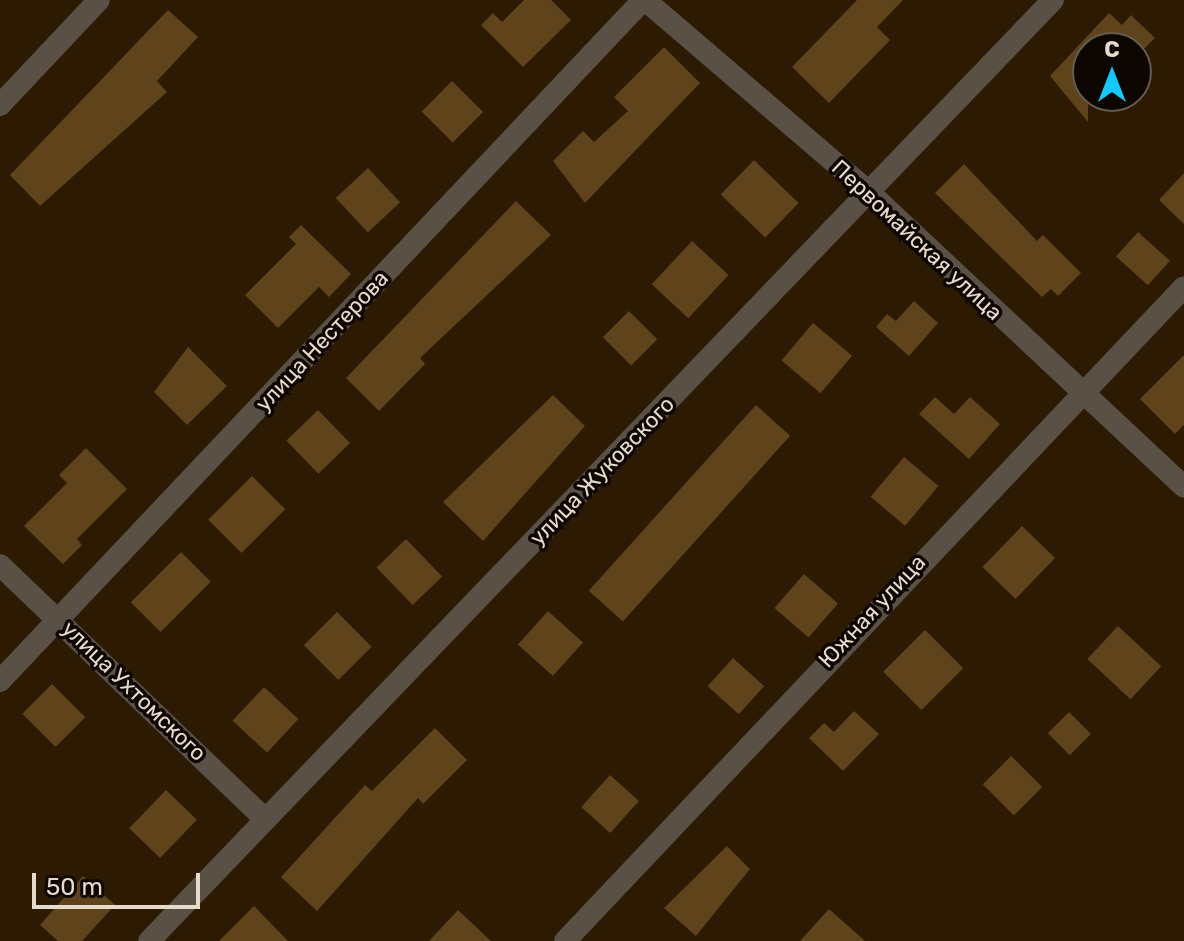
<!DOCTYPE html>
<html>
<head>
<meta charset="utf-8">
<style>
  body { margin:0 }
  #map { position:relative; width:1184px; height:941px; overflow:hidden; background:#2c1a02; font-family:Rubik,sans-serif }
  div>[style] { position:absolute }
  .building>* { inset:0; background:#5f431b; transform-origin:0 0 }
  .minor>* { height:22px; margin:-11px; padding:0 11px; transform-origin:11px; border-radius:11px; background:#5a5146 }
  span { translate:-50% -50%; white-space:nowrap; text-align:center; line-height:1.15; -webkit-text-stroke:7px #0e0701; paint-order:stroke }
  .street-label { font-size:22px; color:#e6dacb }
  .north { position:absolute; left:1072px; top:32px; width:80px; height:80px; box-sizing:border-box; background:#0e0701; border:2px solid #645b52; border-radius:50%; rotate:0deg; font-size:22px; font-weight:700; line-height:32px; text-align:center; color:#e6dacb }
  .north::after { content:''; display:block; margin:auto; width:28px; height:36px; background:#0fcafa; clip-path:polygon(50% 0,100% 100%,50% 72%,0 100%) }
  .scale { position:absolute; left:32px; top:873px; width:168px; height:36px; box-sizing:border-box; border:4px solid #e6dacb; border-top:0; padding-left:10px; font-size:24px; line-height:28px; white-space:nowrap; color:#e6dacb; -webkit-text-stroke:6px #0e0701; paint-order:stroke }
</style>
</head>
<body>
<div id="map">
  <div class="building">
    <i style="clip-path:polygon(524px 0,551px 0,571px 20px,523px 67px,481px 25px,493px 13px,502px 22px)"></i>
    <i style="clip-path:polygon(857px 0,903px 0,877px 27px,890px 40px,829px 103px,792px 67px)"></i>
    <i style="clip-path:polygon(168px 10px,198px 37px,157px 81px,167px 92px,40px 206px,10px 175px)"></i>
    <i style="clip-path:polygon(1109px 13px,1122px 25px,1131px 15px,1155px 38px,1145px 48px,1088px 48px,1088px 122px,1050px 76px)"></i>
    <i style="clip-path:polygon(664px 47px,700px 83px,585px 203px,553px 161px,583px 131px,594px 142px,628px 111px,614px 97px)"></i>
    <i style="left:452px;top:81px;width:44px;height:43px;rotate:45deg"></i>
    <i style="left:754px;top:160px;width:62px;height:48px;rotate:44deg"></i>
    <i style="clip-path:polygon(964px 164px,1037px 241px,1043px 235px,1081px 273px,1058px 296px,1051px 289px,1042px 297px,935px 193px)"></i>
    <i style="left:368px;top:168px;width:47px;height:44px;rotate:47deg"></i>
    <i style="clip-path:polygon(1184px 173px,1184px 224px,1159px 200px)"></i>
    <i style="clip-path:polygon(516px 201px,551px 235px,420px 358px,425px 364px,379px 411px,346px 378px)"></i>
    <i style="clip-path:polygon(301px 225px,351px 274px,329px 297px,319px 287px,278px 328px,245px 295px,296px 244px,289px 237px)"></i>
    <i style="left:1138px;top:232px;width:43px;height:33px;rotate:42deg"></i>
    <i style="left:692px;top:241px;width:50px;height:59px;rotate:43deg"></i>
    <i style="clip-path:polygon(914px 301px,938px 323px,909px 356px,876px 327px,887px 314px,896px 321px)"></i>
    <i style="left:629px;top:311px;width:40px;height:37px;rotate:45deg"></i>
    <i style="left:813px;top:323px;width:51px;height:49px;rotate:40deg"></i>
    <i style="clip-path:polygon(188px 347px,227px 386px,187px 425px,154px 392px)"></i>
    <i style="clip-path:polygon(1184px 355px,1184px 425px,1175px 434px,1140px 399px)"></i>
    <i style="clip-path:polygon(553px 395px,585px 426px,483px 541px,443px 502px)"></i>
    <i style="clip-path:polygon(935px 397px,954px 414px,970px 397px,1000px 424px,969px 459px,919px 414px)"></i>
    <i style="left:756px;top:405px;width:46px;height:250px;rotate:42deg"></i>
    <i style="left:318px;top:410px;width:46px;height:44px;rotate:46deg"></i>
    <i style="clip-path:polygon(86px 448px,127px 489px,77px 539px,82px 545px,63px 564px,24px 526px,67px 483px,59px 475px)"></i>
    <i style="left:904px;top:457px;width:45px;height:52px;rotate:40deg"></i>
    <i style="left:252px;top:476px;width:47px;height:62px;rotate:45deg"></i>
    <i style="left:1022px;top:526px;width:46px;height:57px;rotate:44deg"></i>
    <i style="left:406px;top:539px;width:52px;height:41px;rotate:46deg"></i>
    <i style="left:181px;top:552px;width:42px;height:71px;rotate:45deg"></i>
    <i style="left:804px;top:574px;width:45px;height:45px;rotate:41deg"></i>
    <i style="left:548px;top:611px;width:47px;height:45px;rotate:42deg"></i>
    <i style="left:337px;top:612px;width:49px;height:47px;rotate:45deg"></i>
    <i style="left:1118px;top:626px;width:59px;height:45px;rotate:43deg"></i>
    <i style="left:925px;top:630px;width:54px;height:59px;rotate:45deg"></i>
    <i style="left:733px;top:658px;width:42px;height:38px;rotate:42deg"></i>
    <i style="left:52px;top:684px;width:47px;height:42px;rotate:45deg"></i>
    <i style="left:264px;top:687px;width:47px;height:46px;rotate:43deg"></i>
    <i style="clip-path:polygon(854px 711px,879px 734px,843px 771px,809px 738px,824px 723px,834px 732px)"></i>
    <i style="left:1069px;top:712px;width:31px;height:30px;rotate:45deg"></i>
    <i style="clip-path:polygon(435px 728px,467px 760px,423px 804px,418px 798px,317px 911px,281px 877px,365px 785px,372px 791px)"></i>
    <i style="left:1011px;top:756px;width:44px;height:40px;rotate:45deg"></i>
    <i style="left:610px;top:775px;width:39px;height:43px;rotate:42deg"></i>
    <i style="left:166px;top:790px;width:43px;height:53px;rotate:44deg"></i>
    <i style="clip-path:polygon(727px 846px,750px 869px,696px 936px,664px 908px)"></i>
    <i style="clip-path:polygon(83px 876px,115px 905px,82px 941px,58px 941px,40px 925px)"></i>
    <i style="clip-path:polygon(254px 906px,288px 941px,219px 941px)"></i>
    <i style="clip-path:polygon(829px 909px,865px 941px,800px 941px)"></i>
    <i style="clip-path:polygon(458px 910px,491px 941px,429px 941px)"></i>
  </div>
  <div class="minor">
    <i style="left:645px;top:0;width:296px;rotate:40.6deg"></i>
    <i style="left:870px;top:193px;width:430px;rotate:43.1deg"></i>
    <i style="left:0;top:105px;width:144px;rotate:-46.7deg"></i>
    <i style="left:0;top:565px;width:368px;rotate:43.8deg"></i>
    <i style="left:0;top:681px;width:937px;rotate:-46.64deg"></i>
    <i style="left:149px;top:941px;width:1305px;rotate:-46.15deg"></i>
    <i style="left:565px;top:941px;width:900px;rotate:-46.57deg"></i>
  </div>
  <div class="street-label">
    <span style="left:917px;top:240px;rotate:43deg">Первомайская улица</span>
    <span style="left:322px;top:341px;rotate:-47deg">улица Нестерова</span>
    <span style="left:602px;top:471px;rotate:-46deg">улица Жуковского</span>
    <span style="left:872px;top:611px;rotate:-47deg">Южная улица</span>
    <span style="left:134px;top:691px;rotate:44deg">улица Ухтомского</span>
  </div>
  <div class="north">С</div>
  <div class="scale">50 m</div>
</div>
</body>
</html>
